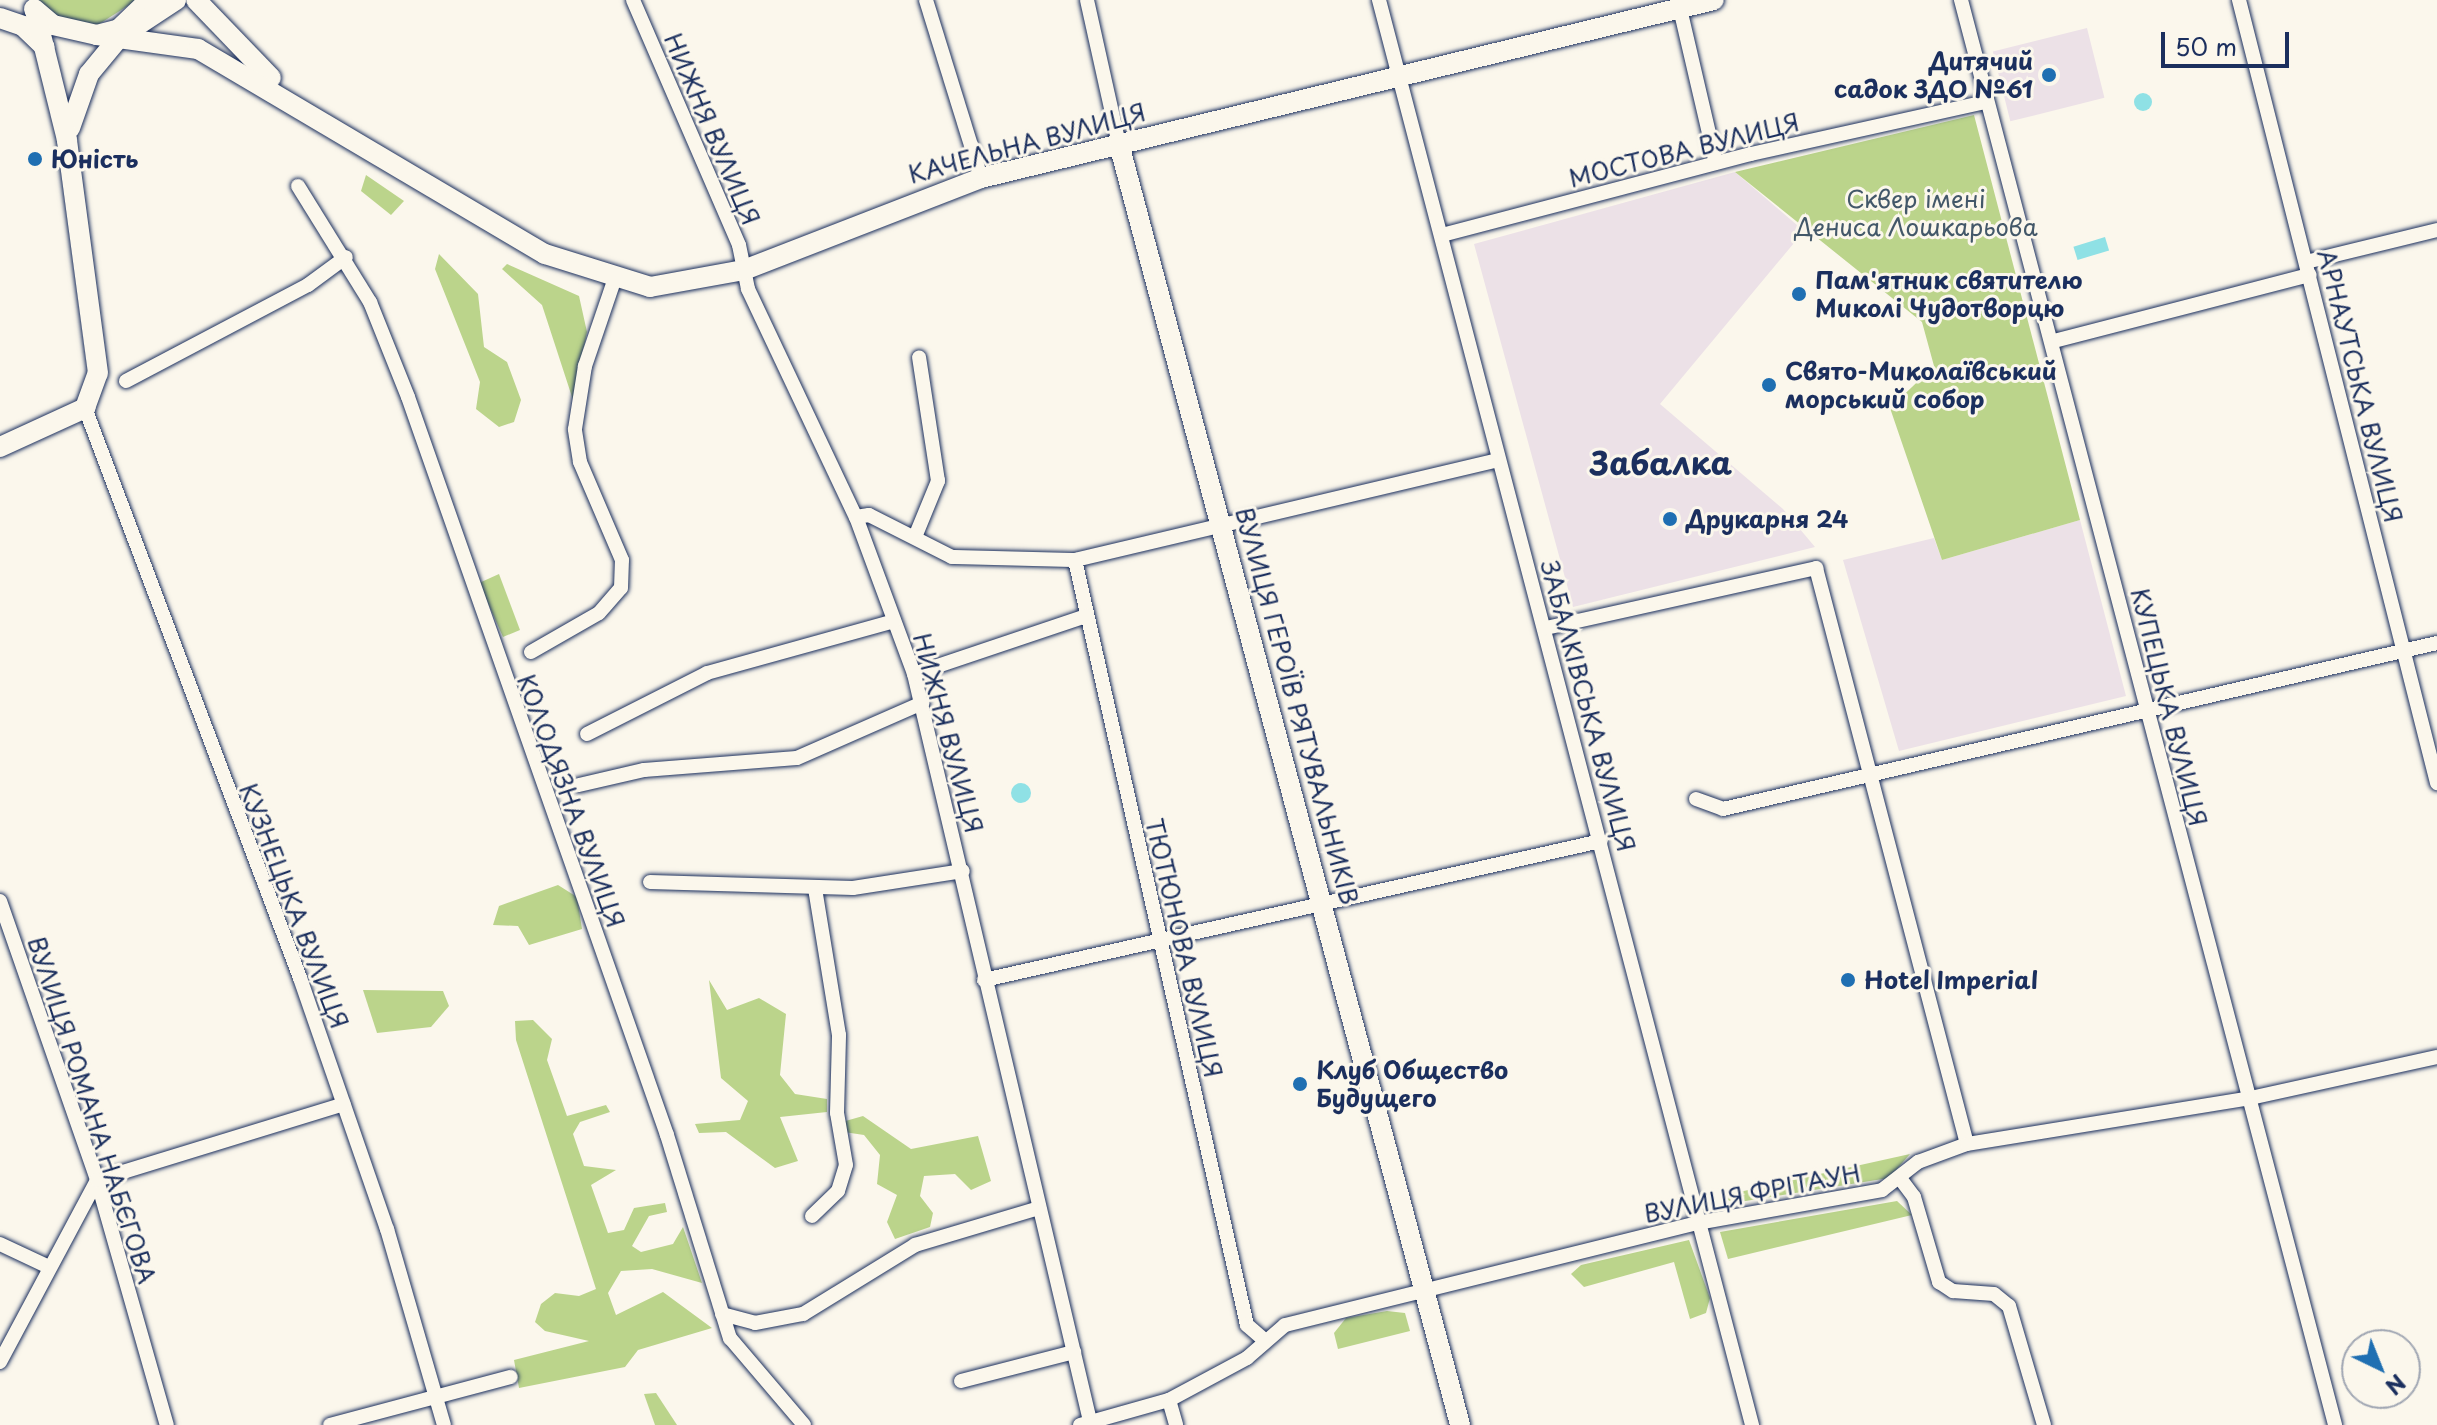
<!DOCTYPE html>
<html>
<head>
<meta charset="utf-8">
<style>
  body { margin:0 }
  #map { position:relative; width:2437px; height:1425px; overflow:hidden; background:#fbf7ec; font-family:"Playpen Sans",sans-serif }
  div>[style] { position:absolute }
  .built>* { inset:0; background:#ece1e7; transform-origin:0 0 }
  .green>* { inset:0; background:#bbd48b }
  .water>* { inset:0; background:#8fe1e5; transform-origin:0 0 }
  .round { border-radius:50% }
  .roads { filter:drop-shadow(0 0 2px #1b2f5e) drop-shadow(0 0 2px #1b2f5e) }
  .street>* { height:14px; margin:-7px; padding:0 7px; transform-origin:7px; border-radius:7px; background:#fbf7ec }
  .secondary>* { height:20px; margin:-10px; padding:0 10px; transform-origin:10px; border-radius:10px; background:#fbf7ec }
  .dots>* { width:22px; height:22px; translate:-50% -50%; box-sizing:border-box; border:4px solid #fbf7ec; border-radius:50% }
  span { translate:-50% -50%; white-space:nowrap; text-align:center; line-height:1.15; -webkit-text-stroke:6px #fbf7ec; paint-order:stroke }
  .poi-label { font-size:24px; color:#1b2f5e; font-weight:700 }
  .right { translate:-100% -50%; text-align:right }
  .left { translate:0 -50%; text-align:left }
  .street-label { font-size:24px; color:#1b2f5e }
  .park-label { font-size:24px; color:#435869 }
  .district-label { font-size:32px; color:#1b2f5e; font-weight:700 }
  .north { position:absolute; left:2341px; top:1329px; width:80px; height:80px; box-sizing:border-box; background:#fbf7ec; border:2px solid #a1a7b3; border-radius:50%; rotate:137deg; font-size:22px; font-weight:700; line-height:32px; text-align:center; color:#1b2f5e }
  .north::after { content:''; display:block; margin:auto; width:28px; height:36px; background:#1f6fb2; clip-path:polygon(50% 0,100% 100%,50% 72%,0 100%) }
  .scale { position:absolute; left:2161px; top:32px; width:128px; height:36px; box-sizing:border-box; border:4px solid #1b2f5e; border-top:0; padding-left:10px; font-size:24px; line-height:28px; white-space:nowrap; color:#1b2f5e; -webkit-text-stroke:6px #fbf7ec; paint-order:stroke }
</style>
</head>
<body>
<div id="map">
  <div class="built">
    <i style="left:2087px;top:28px;width:72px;height:97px;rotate:76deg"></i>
    <i style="clip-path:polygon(1735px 172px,1804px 231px,1660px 404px,1783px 509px,1815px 547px,1573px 607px,1474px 244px)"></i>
    <i style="clip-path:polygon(2080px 520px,2126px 696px,1899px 751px,1843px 560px,1934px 538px,1942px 560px)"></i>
  </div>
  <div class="green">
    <i style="clip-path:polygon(37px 0,137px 0,96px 26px,56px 18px)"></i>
    <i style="clip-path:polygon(1974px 115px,2080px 520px,1942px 560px,1890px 408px,1934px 366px,1922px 322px,1735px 172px)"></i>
    <i style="clip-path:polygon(366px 175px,404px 201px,391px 215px,361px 191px)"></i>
    <i style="clip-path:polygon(439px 254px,478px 294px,484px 347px,507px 362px,521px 400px,514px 422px,499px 427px,476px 409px,480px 382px,435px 269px)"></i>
    <i style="clip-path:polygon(507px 264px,579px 296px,587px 332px,573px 400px,542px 305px,502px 269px)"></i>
    <i style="clip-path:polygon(499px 574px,520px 630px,503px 637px,479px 583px)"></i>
    <i style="clip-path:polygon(558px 885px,577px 897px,582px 929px,529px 945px,518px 926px,493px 925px,499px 906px)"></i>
    <i style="clip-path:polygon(709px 980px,727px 1010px,759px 998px,786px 1014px,780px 1075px,795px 1094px,827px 1099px,827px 1112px,780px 1117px,798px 1161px,775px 1168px,726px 1132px,699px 1133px,695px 1124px,740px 1120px,748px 1101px,721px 1078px)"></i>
    <i style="clip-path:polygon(363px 990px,443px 991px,449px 1006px,431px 1027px,377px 1033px)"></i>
    <i style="clip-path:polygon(533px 1020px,552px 1039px,547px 1060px,567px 1116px,606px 1105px,610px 1112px,580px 1122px,573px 1134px,584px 1166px,616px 1170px,591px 1185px,608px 1233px,624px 1230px,634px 1208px,665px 1203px,667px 1212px,649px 1216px,632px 1246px,641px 1252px,673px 1244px,683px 1227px,702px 1283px,652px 1269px,621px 1271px,608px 1293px,616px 1315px,663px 1292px,712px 1328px,638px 1350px,625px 1367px,519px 1388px,514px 1360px,589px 1341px,545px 1331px,535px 1322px,541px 1304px,555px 1293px,579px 1296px,596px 1289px,516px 1040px,515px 1021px)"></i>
    <i style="clip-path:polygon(863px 1116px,911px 1149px,978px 1136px,991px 1181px,971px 1190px,955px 1174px,924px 1176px,920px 1196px,933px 1213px,930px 1227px,895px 1239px,887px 1222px,897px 1195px,877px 1184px,880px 1155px,864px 1135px,844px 1132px,842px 1122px)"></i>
    <i style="clip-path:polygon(1910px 1154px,1889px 1178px,1733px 1203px,1721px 1196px)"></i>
    <i style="clip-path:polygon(1897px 1201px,1912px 1215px,1728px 1259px,1720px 1232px)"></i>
    <i style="clip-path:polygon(1689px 1240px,1710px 1298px,1706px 1313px,1690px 1319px,1674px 1262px,1584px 1287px,1571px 1274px,1581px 1265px)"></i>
    <i style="clip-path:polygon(1387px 1311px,1405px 1313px,1410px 1331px,1338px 1349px,1334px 1333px,1346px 1318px)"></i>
    <i style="clip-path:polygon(656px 1393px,677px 1425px,655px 1425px,644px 1394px)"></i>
  </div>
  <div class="water">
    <i class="round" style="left:2134px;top:93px;width:18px;height:18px"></i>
    <i style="left:2105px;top:237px;width:14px;height:33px;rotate:73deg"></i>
    <i class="round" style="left:1011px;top:783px;width:20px;height:20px"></i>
  </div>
  <div class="roads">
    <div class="street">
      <i style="left:633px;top:0;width:267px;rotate:66.6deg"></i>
      <i style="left:739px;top:245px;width:45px;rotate:78.4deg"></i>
      <i style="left:748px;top:289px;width:252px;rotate:64.7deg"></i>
      <i style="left:856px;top:517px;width:167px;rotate:69.7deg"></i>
      <i style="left:914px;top:674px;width:767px;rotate:76.74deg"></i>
      <i style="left:926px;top:0;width:186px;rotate:72.8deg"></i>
      <i style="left:1087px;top:0;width:148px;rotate:77.5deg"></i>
      <i style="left:1379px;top:0;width:1473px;rotate:75.33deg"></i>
      <i style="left:1678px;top:0;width:167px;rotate:76.9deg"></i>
      <i style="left:1961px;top:0;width:1473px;rotate:75.29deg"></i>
      <i style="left:2239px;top:0;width:808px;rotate:75.81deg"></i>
      <i style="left:298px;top:186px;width:137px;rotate:58.2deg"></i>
      <i style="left:370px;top:302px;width:102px;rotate:68.2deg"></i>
      <i style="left:408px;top:397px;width:782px;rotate:70.66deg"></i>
      <i style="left:667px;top:1135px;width:213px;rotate:72.8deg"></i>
      <i style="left:730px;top:1338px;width:114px;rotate:49.6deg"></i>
      <i style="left:1442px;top:235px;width:319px;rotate:-14.7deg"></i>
      <i style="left:1751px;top:154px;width:240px;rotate:-12.5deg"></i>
      <i style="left:2306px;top:262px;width:135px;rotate:-13.7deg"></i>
      <i style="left:2054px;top:341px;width:264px;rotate:-14.5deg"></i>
      <i style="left:126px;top:381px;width:206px;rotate:-27.8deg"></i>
      <i style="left:308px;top:285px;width:47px;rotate:-36.4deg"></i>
      <i style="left:85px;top:408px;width:609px;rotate:69.33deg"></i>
      <i style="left:300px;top:978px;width:266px;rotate:70.9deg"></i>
      <i style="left:387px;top:1229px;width:204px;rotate:73.8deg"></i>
      <i style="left:856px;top:517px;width:13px;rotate:-9deg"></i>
      <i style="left:869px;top:515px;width:93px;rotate:26.8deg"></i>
      <i style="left:952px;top:557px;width:123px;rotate:1.4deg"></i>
      <i style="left:1075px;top:560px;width:435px;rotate:-13.3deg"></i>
      <i style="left:915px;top:537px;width:61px;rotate:-67.7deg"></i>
      <i style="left:938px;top:481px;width:125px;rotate:-98.7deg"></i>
      <i style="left:1075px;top:560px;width:784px;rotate:77.33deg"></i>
      <i style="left:1247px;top:1325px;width:21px;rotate:41deg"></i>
      <i style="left:1546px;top:628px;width:277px;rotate:-12.5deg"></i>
      <i style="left:1816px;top:568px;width:595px;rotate:75.31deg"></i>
      <i style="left:531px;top:652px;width:78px;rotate:-29.8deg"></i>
      <i style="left:599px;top:613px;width:33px;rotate:-49deg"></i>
      <i style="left:621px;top:588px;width:28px;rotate:-88deg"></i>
      <i style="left:622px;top:560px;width:107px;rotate:-113.2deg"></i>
      <i style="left:580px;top:462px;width:33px;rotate:-99deg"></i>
      <i style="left:575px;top:429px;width:64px;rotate:-81deg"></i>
      <i style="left:585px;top:366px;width:90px;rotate:-71.2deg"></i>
      <i style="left:914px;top:674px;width:182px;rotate:-18.6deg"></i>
      <i style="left:587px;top:734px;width:135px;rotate:-26.9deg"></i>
      <i style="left:707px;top:673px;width:194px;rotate:-15.5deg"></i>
      <i style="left:579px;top:785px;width:67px;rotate:-13deg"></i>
      <i style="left:644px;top:770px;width:153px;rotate:-4.5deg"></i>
      <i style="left:797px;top:758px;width:137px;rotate:-23.7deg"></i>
      <i style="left:1696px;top:799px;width:29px;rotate:20deg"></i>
      <i style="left:1723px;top:809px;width:733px;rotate:-13.09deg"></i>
      <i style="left:650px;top:882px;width:203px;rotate:1.7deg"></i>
      <i style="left:853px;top:888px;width:111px;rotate:-8.8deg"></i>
      <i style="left:0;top:901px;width:295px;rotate:70.8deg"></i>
      <i style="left:97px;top:1180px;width:255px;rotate:74.1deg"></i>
      <i style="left:984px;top:980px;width:632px;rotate:-12.7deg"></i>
      <i style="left:1902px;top:1181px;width:20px;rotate:53deg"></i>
      <i style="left:1914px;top:1197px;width:89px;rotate:73.6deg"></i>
      <i style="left:1939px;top:1282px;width:17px;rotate:33deg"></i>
      <i style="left:1953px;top:1291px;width:41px;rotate:4.2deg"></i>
      <i style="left:1994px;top:1294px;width:19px;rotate:39deg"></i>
      <i style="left:2009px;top:1306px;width:124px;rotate:73.6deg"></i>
      <i style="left:812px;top:1216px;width:36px;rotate:-44deg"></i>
      <i style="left:838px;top:1191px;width:27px;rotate:-73deg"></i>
      <i style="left:846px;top:1165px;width:53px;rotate:-99.8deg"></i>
      <i style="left:837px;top:1113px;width:78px;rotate:-88.5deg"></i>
      <i style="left:839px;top:1035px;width:148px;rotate:-99.3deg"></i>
      <i style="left:0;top:1244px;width:52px;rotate:25.1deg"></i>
      <i style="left:722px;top:1314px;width:34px;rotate:15deg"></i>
      <i style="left:755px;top:1323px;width:49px;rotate:-10.6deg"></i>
      <i style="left:803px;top:1314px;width:132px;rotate:-31.6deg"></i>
      <i style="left:915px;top:1245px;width:129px;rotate:-16.6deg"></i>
      <i style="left:0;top:1362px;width:206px;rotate:-61.9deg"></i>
      <i style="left:97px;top:1180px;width:258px;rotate:-17.1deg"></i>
      <i style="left:961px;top:1381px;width:117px;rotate:-14.4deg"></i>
      <i style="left:1169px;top:1400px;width:26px;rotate:74deg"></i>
      <i style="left:330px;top:1425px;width:187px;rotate:-14.9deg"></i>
      <i style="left:1080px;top:1425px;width:92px;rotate:-15.7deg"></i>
      <i style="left:1169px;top:1400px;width:89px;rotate:-28.3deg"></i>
      <i style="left:1247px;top:1358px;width:50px;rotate:-41deg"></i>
      <i style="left:1285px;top:1325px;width:424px;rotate:-13.9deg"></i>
      <i style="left:1697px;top:1223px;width:188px;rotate:-10.1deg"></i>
      <i style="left:1882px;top:1190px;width:46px;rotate:-37.9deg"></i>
      <i style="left:1918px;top:1162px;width:52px;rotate:-20.2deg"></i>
      <i style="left:1967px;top:1144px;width:283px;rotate:-9.2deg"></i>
      <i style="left:2246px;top:1099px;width:196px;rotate:-12.4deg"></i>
    </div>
    <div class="secondary">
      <i style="left:196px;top:0;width:108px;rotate:46.1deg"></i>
      <i style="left:34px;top:9px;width:25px;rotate:40deg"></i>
      <i style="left:53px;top:25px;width:45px;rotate:12.8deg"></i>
      <i style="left:97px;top:35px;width:23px;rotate:-15deg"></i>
      <i style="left:119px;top:29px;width:42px;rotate:-44deg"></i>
      <i style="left:0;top:18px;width:24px;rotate:19deg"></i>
      <i style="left:23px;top:26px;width:30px;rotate:44deg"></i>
      <i style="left:126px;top:33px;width:60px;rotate:-33.4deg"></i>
      <i style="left:97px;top:35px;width:102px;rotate:7.9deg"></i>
      <i style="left:198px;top:49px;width:403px;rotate:30.6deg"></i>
      <i style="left:545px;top:254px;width:110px;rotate:17.4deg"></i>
      <i style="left:650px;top:287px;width:96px;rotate:-10.3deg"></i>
      <i style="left:744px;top:270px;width:254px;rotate:-21.2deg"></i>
      <i style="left:981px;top:178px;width:754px;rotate:-13.65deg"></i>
      <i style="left:70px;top:128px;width:57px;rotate:-70.6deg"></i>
      <i style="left:89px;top:74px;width:75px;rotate:-50.4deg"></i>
      <i style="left:1119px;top:144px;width:1326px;rotate:75.09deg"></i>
      <i style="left:0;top:447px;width:94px;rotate:-24.6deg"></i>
      <i style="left:85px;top:408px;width:37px;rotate:-70deg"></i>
      <i style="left:98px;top:373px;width:235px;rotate:-97.6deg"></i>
      <i style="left:67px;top:140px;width:133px;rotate:-103.9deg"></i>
    </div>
  </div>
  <div class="dots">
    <i style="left:2049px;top:75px;background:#1f6fb2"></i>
    <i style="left:35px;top:159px;background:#1f6fb2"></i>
    <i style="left:1799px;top:294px;background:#1f6fb2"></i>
    <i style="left:1769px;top:385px;background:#1f6fb2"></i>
    <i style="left:1670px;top:519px;background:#1f6fb2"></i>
    <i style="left:1848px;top:980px;background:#1f6fb2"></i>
    <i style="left:1300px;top:1084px;background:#1f6fb2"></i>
  </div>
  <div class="poi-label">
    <span class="right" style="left:2033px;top:75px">Дитячий<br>садок ЗДО №61</span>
    <span class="left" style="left:51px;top:159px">Юність</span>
    <span class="left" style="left:1815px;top:294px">Пам'ятник святителю<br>Миколі Чудотворцю</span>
    <span class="left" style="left:1785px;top:385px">Свято-Миколаївський<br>морський собор</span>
    <span class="left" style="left:1686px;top:519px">Друкарня 24</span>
    <span class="left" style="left:1864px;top:980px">Hotel Imperial</span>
    <span class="left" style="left:1316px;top:1084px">Клуб Общество<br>Будущего</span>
  </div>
  <div class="street-label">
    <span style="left:712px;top:129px;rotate:67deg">НИЖНЯ ВУЛИЦЯ</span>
    <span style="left:1027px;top:143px;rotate:-15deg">КАЧЕЛЬНА ВУЛИЦЯ</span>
    <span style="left:1684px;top:150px;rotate:-14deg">МОСТОВА ВУЛИЦЯ</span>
    <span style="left:2360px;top:386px;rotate:76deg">АРНАУТСЬКА ВУЛИЦЯ</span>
    <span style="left:1297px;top:706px;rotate:75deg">ВУЛИЦЯ ГЕРОЇВ РЯТУВАЛЬНИКІВ</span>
    <span style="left:1588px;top:706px;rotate:75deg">ЗАБАЛКІВСЬКА ВУЛИЦЯ</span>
    <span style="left:2169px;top:707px;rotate:76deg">КУПЕЦЬКА ВУЛИЦЯ</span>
    <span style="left:948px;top:733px;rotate:75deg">НИЖНЯ ВУЛИЦЯ</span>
    <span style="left:571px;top:801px;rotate:70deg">КОЛОДЯЗНА ВУЛИЦЯ</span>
    <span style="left:294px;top:906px;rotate:69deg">КУЗНЕЦЬКА ВУЛИЦЯ</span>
    <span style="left:1184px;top:948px;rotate:77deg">ТЮТЮНОВА ВУЛИЦЯ</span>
    <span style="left:92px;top:1110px;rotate:72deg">ВУЛИЦЯ РОМАНА НАБЄГОВА</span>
    <span style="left:1752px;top:1193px;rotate:-11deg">ВУЛИЦЯ ФРІТАУН</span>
  </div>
  <div class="park-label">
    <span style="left:1916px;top:213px">Сквер імені<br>Дениса Лошкарьова</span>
  </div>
  <div class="district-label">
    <span style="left:1661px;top:462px">Забалка</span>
  </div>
  <div class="north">N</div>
  <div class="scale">50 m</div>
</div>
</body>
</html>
